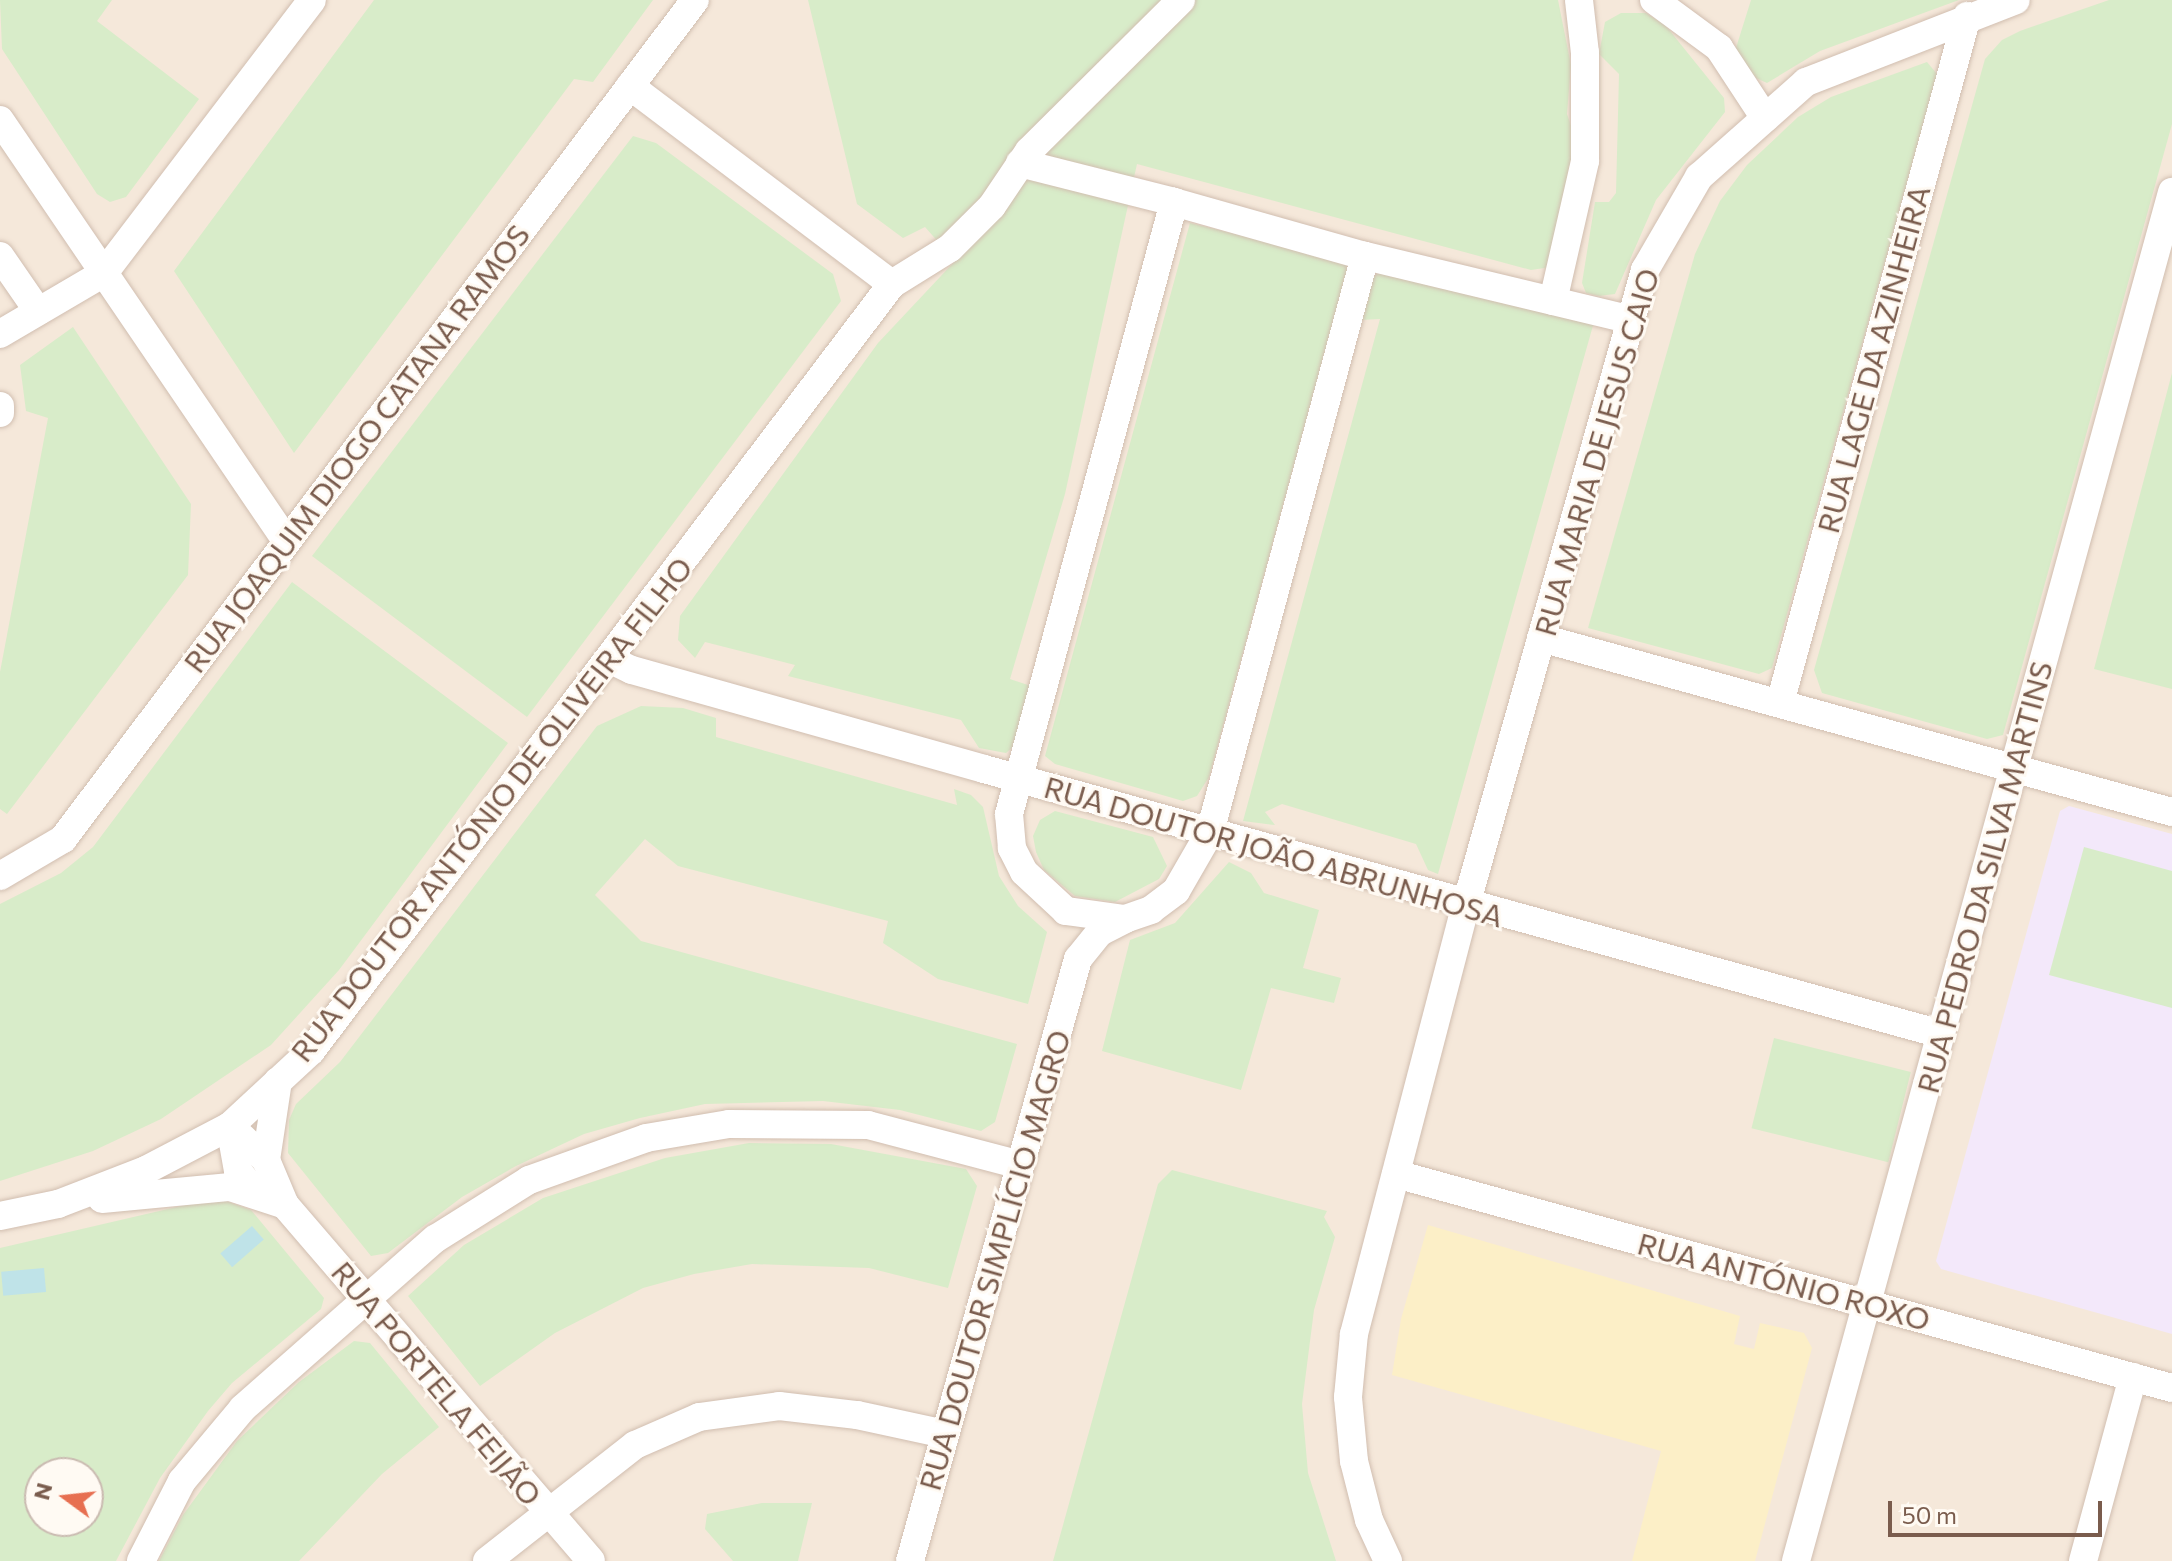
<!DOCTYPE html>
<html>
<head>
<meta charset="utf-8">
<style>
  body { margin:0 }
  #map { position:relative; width:2172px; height:1561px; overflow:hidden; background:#fdf6ec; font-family:Commissioner,sans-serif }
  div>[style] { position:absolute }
  .residential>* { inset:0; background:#f5e8da }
  .education>* { inset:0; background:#f3e8fa }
  .green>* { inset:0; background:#d8ecc9; transform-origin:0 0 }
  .sand>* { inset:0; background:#fcefc7 }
  .water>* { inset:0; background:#bfe3e8; transform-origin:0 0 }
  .roads { filter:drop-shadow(0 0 2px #d1beb0) drop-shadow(0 0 2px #d1beb0) }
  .minor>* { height:28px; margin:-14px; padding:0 14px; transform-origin:14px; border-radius:14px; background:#fff }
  span { translate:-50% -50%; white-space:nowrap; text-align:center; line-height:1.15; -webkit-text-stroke:6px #fffaf3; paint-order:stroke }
  .street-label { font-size:30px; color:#7a5c4d }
  .north { position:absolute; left:24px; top:1457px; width:80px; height:80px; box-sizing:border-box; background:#fffaf3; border:2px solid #cabbb1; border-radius:50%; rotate:285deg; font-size:22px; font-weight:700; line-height:32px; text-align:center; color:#7a5c4d }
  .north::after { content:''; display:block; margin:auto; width:28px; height:36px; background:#e76f51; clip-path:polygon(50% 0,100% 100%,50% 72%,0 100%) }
  .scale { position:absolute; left:1888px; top:1501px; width:214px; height:36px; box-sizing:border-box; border:4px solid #7a5c4d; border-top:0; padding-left:10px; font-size:24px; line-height:28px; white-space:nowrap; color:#7a5c4d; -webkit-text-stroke:6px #fffaf3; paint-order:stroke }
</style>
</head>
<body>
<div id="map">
  <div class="residential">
    <i style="clip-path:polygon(evenodd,0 0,2172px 0,2172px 1561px,0 1561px,0 0,40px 1473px,88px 1473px,88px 1521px,40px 1521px,40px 1473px)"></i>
  </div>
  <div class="education">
    <i style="clip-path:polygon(2069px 806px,2172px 834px,2172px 1334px,1941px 1269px,1936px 1261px,2060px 811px)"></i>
  </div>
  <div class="green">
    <i style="clip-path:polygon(0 0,112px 0,97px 21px,199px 99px,126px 197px,110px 202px,97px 194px,2px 49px)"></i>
    <i style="clip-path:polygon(374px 0,653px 0,593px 82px,574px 79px,294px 453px,174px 271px)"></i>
    <i style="clip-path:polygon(808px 0,1558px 0,1571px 65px,1567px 114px,1575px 137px,1551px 267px,1531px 270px,1137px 164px,1065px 494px,1010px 679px,1034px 687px,1014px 746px,1006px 753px,979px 748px,961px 720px,788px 676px,795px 665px,705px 642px,695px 658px,678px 640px,680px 616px,878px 343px,955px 261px,925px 227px,903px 238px,857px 204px)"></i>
    <i style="clip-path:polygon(1751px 0,1959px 0,1820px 51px,1767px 83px,1756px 78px,1735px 51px)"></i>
    <i style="clip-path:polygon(2109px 0,2172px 0,2172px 124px,2003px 735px,1987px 739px,1822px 693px,1814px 670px,1985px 59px,2002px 40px,2020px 31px)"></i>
    <i style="clip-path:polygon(1621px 13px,1646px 13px,1666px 26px,1724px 98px,1725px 112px,1656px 200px,1615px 294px,1599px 296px,1586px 293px,1582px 283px,1595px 202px,1609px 202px,1616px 193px,1619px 74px,1599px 54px,1605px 22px)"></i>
    <i style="clip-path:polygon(1927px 62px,1937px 74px,1772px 668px,1759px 674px,1588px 628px,1695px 254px,1720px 201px,1747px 165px,1798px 117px,1831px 97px)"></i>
    <i style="clip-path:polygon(633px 136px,656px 143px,833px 274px,841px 301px,527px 717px,312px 556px)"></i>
    <i style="clip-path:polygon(1190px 223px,1349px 262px,1209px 777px,1197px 796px,1183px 801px,1055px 764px,1045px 756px)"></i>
    <i style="clip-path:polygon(1383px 270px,1594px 322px,1438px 874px,1428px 870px,1416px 844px,1282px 804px,1265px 812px,1275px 825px,1243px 821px,1380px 319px,1360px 320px,1373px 277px)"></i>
    <i style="clip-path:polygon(73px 327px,191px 504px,188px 575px,7px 814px,0 809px,0 672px,48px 418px,26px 411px,20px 365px)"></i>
    <i style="clip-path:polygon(2172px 373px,2172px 689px,2094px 669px)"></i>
    <i style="clip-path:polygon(292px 582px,508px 743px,339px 970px,271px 1045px,161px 1119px,93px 1151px,0 1181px,0 904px,61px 873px,93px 847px)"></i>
    <i style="clip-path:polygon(641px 706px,683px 708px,716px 718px,716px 737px,957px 805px,954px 789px,971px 795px,983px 807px,999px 876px,1018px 906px,1047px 932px,1028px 1004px,938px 979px,883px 943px,888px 921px,678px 866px,645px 839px,595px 895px,641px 941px,1017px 1044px,995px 1122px,981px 1131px,900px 1110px,823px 1101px,705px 1104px,640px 1118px,584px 1134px,516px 1166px,462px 1197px,388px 1253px,371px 1256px,288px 1153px,289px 1120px,296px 1104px,340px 1062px,597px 726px)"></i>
    <i style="clip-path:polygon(1055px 811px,1153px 837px,1167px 866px,1159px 879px,1115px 902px,1075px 896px,1044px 870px,1036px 852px,1033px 836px,1040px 820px)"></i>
    <i style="clip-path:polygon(2084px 847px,2172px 871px,2172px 1008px,2049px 975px)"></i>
    <i style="clip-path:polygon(1229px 862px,1251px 873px,1264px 893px,1319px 910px,1303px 968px,1341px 978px,1334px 1003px,1271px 988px,1241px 1090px,1102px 1051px,1130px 940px,1175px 923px)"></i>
    <i style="left:1774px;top:1038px;width:141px;height:93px;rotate:14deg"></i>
    <i style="clip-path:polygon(749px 1143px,831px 1144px,966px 1169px,977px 1186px,948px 1288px,869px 1268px,752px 1264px,694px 1274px,643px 1288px,555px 1333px,480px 1386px,408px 1296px,464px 1245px,543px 1198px,665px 1158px)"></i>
    <i style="clip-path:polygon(1172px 1170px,1327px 1211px,1324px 1217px,1335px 1237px,1314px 1310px,1302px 1404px,1308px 1473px,1336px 1561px,1053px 1561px,1158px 1184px)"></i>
    <i style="clip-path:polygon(evenodd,226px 1201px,251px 1210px,324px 1298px,321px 1309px,232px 1383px,208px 1411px,160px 1478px,116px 1561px,0 1561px,0 1248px,198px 1202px,226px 1201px,40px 1473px,88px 1473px,88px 1521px,40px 1521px,40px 1473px)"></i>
    <i style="clip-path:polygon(354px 1341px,370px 1343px,439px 1427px,382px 1474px,299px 1561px,159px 1561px,183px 1515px,237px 1441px,299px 1382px)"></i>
    <i style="clip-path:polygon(762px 1503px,812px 1503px,798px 1561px,733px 1561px,705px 1529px,707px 1514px)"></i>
  </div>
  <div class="sand">
    <i style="clip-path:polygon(1428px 1225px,1740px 1316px,1734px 1344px,1754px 1349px,1760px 1323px,1804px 1333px,1812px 1348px,1755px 1561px,1632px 1561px,1661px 1451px,1392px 1375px,1401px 1319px)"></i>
  </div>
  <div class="water">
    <i style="left:252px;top:1226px;width:18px;height:42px;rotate:49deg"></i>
    <i style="left:44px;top:1268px;width:24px;height:43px;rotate:85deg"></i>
  </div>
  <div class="roads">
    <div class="minor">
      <i style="left:1654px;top:0;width:81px;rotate:36.4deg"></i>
      <i style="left:1719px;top:48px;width:84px;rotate:56.7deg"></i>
      <i style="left:630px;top:86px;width:328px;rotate:37.1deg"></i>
      <i style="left:0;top:120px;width:507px;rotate:55.78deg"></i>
      <i style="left:1020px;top:163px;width:159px;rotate:14.2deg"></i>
      <i style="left:0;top:256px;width:67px;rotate:55.4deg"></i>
      <i style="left:1365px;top:256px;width:596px;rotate:105.06deg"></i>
      <i style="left:1210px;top:832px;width:68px;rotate:120deg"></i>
      <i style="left:1176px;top:891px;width:31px;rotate:143deg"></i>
      <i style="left:1151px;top:910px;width:28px;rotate:161deg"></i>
      <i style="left:1125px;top:919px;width:60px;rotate:-172.3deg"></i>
      <i style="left:1066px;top:911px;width:57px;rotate:-137.1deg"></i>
      <i style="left:1024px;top:872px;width:27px;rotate:-117deg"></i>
      <i style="left:1012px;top:848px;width:34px;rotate:-95deg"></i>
      <i style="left:1009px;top:814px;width:634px;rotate:-74.91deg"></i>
      <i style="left:1174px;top:202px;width:198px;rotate:15.8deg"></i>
      <i style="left:1365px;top:256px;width:274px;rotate:13.5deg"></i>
      <i style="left:1553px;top:301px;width:144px;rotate:-77.1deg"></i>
      <i style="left:1585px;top:161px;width:108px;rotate:-90deg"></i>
      <i style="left:1585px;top:53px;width:53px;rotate:-96.5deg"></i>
      <i style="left:0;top:334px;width:121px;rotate:-30.4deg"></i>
      <i style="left:104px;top:273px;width:343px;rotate:-52.7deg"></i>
      <i style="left:0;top:406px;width:7px;rotate:90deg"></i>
      <i style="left:1541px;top:638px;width:655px;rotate:15.42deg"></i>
      <i style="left:609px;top:659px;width:25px;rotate:26deg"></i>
      <i style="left:632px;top:670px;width:366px;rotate:15.7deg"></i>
      <i style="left:984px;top:769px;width:993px;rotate:15.48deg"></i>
      <i style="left:1780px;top:703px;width:712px;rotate:-74.77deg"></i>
      <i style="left:0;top:876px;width:73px;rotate:-30.4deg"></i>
      <i style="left:63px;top:839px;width:1050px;rotate:-53.01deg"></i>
      <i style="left:230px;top:1126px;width:50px;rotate:43.4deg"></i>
      <i style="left:266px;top:1160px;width:49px;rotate:67.1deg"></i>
      <i style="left:285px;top:1205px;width:469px;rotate:49.3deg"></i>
      <i style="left:230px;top:1126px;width:46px;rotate:79.9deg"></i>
      <i style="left:238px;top:1171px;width:28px;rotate:51deg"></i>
      <i style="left:266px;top:1160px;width:80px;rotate:-81.4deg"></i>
      <i style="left:1396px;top:1174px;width:805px;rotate:15.42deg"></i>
      <i style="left:102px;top:1199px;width:129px;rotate:-5.4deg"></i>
      <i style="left:230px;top:1187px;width:58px;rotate:18.1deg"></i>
      <i style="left:0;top:1216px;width:59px;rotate:-11.7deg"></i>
      <i style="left:58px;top:1204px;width:94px;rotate:-21.1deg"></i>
      <i style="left:146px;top:1170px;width:95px;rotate:-27.6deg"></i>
      <i style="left:230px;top:1126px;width:110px;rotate:-42.8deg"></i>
      <i style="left:311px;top:1051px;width:962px;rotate:-52.86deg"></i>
      <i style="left:892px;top:284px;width:68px;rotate:-31.8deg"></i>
      <i style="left:950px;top:248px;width:59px;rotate:-45deg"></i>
      <i style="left:992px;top:206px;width:66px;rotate:-56.1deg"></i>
      <i style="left:1029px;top:151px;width:214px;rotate:-44.8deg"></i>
      <i style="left:141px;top:1561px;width:90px;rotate:-62.9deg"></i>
      <i style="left:182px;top:1481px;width:95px;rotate:-50.1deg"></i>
      <i style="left:243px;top:1408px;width:256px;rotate:-41.4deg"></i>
      <i style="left:435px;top:1239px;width:111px;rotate:-32.1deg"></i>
      <i style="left:529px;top:1180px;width:124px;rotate:-19.7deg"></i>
      <i style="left:646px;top:1138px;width:84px;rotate:-9.6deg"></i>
      <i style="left:729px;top:1124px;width:139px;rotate:0.4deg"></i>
      <i style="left:868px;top:1125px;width:157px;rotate:14.7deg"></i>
      <i style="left:487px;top:1561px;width:188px;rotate:-38.1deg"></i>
      <i style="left:635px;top:1445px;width:70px;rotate:-23.6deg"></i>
      <i style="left:699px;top:1417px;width:81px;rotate:-7.8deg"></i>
      <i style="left:779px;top:1406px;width:79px;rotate:6.6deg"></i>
      <i style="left:857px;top:1415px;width:90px;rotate:12.2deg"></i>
      <i style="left:910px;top:1561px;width:625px;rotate:-74.41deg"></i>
      <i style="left:1078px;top:959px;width:35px;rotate:-51deg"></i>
      <i style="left:1100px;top:932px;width:28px;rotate:-27deg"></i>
      <i style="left:1388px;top:1561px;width:45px;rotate:-114.9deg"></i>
      <i style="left:1369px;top:1520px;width:61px;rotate:-104.3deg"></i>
      <i style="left:1354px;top:1461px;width:64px;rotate:-95.4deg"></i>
      <i style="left:1348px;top:1397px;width:63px;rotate:-84.6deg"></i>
      <i style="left:1354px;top:1334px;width:443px;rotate:-75.4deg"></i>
      <i style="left:1466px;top:905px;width:660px;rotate:-74.26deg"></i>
      <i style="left:1645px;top:270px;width:108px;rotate:-59.9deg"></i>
      <i style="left:1699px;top:177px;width:143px;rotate:-41.6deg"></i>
      <i style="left:1806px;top:82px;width:225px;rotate:-21.3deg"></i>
      <i style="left:1796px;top:1561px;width:1420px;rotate:-74.64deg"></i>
      <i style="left:2083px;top:1561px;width:191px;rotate:-74.8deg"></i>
    </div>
  </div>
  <div class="street-label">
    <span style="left:1873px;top:359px;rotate:-75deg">RUA LAGE DA AZINHEIRA</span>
    <span style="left:356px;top:448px;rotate:-53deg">RUA JOAQUIM DIOGO CATANA RAMOS</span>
    <span style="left:1596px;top:452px;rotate:-74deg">RUA MARIA DE JESUS CAIO</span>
    <span style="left:491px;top:809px;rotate:-52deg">RUA DOUTOR ANTÓNIO DE OLIVEIRA FILHO</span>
    <span style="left:1274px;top:851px;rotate:16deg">RUA DOUTOR JOÃO ABRUNHOSA</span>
    <span style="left:1984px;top:877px;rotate:-75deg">RUA PEDRO DA SILVA MARTINS</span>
    <span style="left:994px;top:1260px;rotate:-74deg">RUA DOUTOR SIMPLÍCIO MAGRO</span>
    <span style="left:1784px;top:1281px;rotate:15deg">RUA ANTÓNIO ROXO</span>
    <span style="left:437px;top:1383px;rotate:50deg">RUA PORTELA FEIJÃO</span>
  </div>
  <div class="north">N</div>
  <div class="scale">50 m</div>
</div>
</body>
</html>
